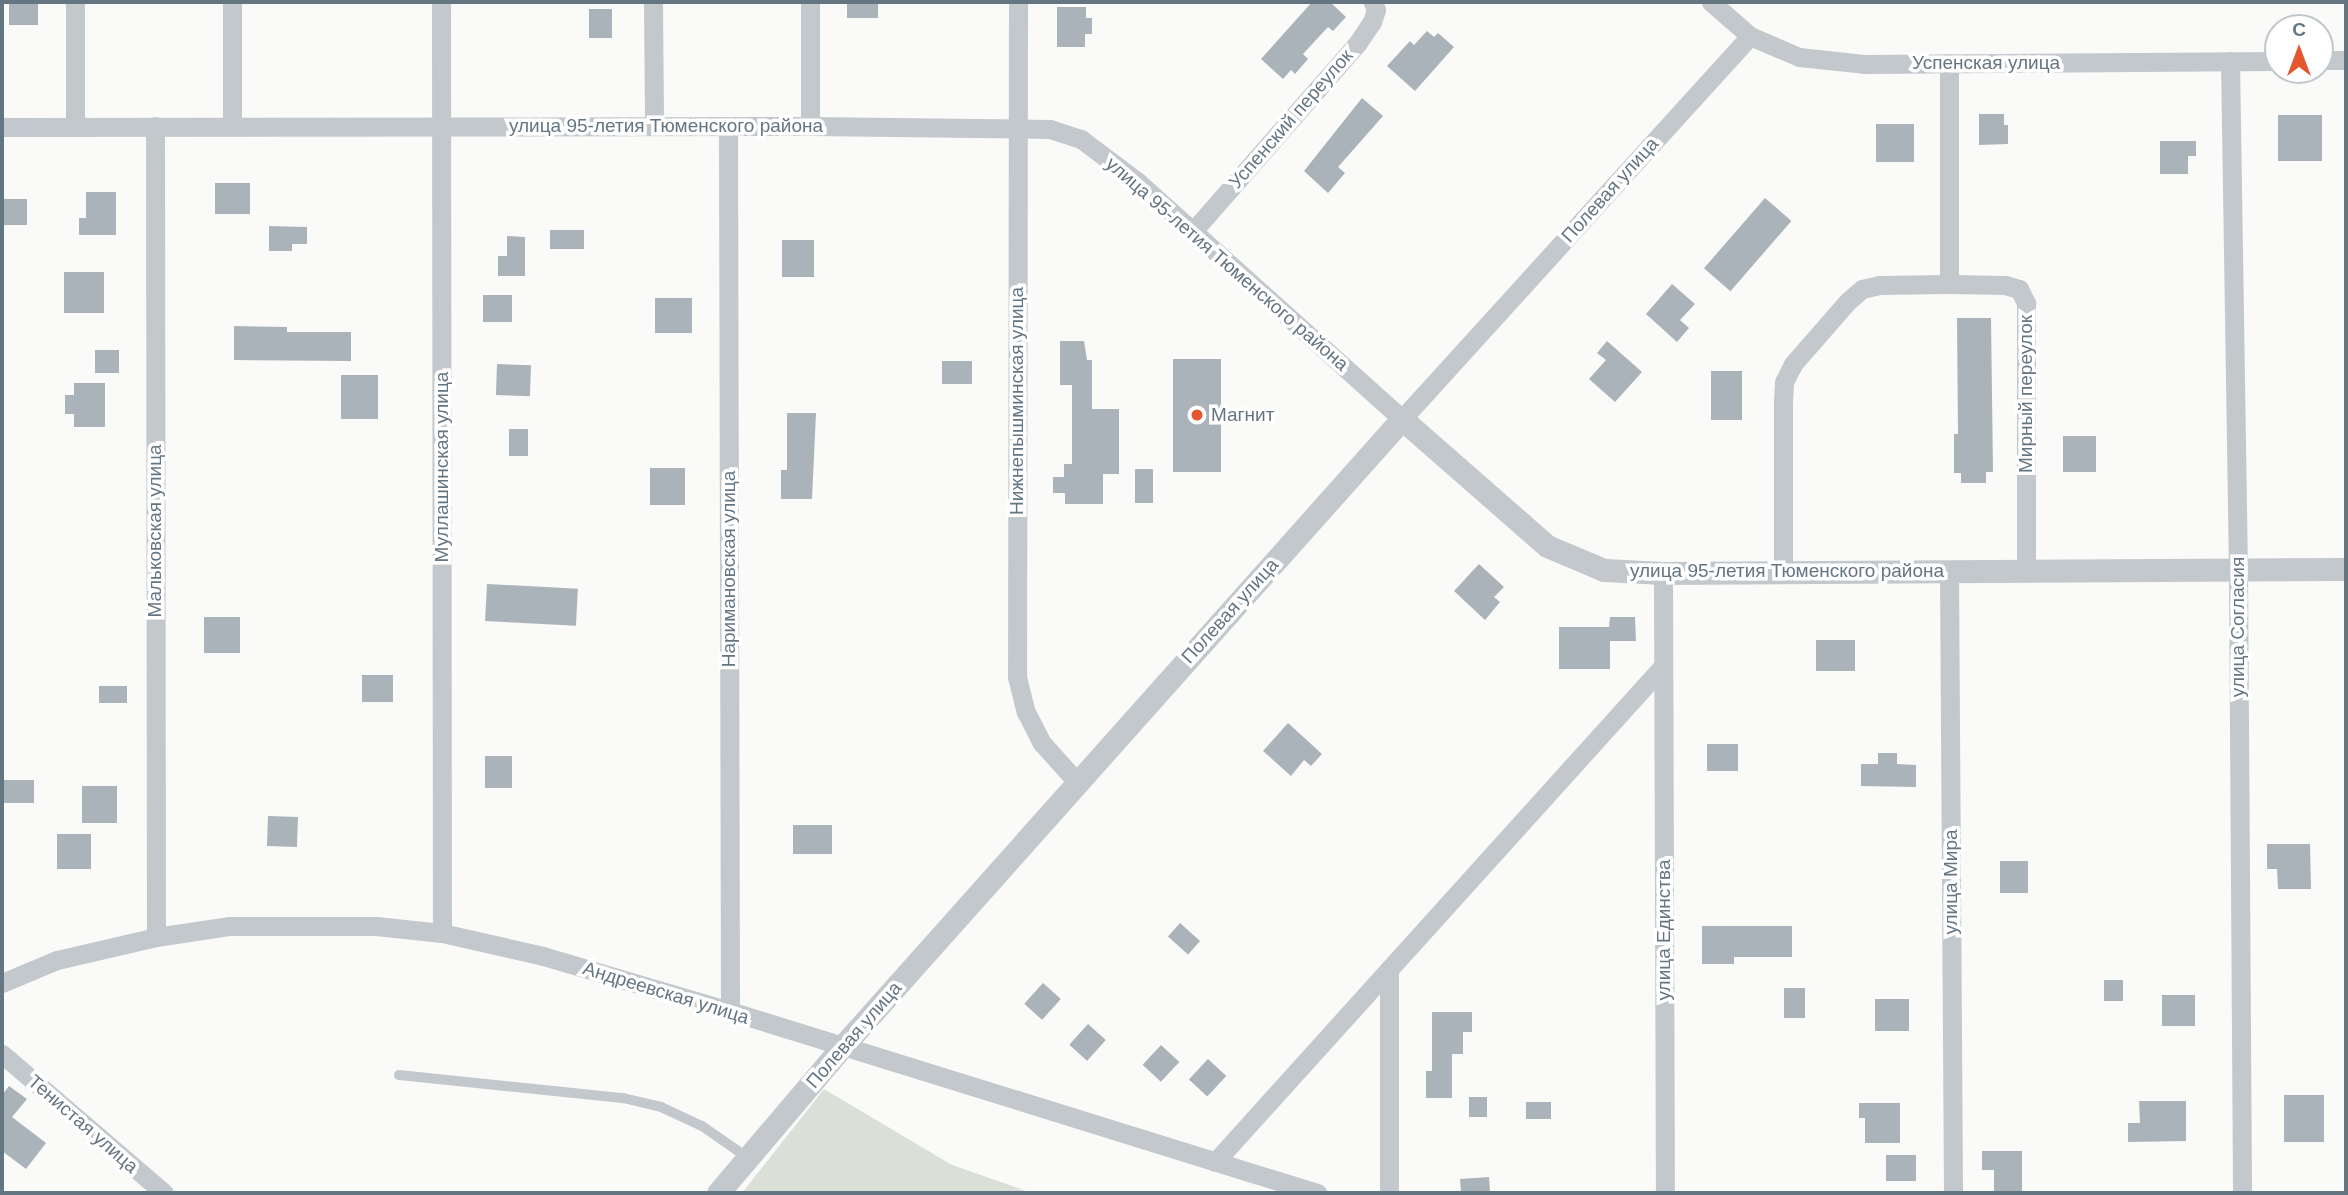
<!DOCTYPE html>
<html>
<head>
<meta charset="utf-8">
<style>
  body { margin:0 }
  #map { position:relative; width:2348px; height:1195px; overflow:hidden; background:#fafaf8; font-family:Arial,sans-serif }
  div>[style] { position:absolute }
  .green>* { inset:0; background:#dadfd7 }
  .building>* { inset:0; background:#aab3b9; transform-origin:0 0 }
  .service>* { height:10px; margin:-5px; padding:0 5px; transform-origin:5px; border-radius:5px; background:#c3c8cc }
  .minor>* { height:19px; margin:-9.5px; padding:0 9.5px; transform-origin:9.5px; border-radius:9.5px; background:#c3c8cc }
  .tertiary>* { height:23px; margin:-11.5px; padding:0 11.5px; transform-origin:11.5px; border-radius:11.5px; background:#c3c8cc }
  .dots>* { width:19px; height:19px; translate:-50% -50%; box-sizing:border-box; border:4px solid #fff; border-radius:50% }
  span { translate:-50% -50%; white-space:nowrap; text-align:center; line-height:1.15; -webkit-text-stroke:7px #fff; paint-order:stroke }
  .street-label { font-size:19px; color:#657683 }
  .poi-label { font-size:19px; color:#657683 }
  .left { translate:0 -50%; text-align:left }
  .frame { position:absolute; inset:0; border:4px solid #657683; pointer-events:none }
  .north { position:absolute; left:2264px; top:14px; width:70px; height:70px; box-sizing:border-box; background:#fff; border:2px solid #c1c8cd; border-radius:50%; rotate:0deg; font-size:19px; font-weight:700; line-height:28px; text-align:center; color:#657683 }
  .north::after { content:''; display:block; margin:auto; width:24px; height:32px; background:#e4572e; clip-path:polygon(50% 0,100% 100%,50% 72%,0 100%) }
</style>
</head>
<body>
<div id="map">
  <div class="green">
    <i style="clip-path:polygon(824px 1089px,952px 1165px,1032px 1193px,742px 1193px)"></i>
  </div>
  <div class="building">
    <i style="left:9px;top:2px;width:29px;height:23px"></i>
    <i style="left:847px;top:2px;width:31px;height:16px"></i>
    <i style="clip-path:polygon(1312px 2px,1330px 2px,1346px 17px,1333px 31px,1328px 27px,1303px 54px,1308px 59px,1295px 74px,1291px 70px,1283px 79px,1261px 59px)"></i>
    <i style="clip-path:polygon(1057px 7px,1086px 7px,1086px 18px,1092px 18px,1092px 34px,1085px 34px,1085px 47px,1057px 47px)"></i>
    <i style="left:589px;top:9px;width:23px;height:29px"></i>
    <i style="clip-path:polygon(1427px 31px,1434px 37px,1438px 33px,1454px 47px,1415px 91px,1387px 66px,1410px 41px,1414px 45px)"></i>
    <i style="clip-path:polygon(1362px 98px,1383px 116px,1338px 167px,1345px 173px,1328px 193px,1304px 171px)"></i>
    <i style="clip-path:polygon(1979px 114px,2004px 114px,2004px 125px,2008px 125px,2008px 144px,1979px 145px)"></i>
    <i style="left:2278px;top:115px;width:44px;height:46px"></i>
    <i style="left:1914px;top:124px;width:38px;height:38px;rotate:90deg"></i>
    <i style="clip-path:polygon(2160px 141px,2196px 141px,2196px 156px,2188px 156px,2188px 174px,2160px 174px)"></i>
    <i style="left:215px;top:183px;width:35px;height:31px"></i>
    <i style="clip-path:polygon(86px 192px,116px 192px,116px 235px,79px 235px,79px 218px,86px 218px)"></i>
    <i style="left:1765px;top:198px;width:35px;height:93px;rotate:41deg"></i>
    <i style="left:2px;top:199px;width:25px;height:26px"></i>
    <i style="clip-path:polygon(269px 226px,307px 227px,307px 244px,292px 244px,292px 251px,269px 251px)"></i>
    <i style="left:550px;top:230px;width:34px;height:19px"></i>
    <i style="clip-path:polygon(507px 236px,525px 237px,525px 276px,498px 276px,498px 256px,507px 256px)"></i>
    <i style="left:782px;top:240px;width:32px;height:37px"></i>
    <i style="left:64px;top:272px;width:40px;height:41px"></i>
    <i style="clip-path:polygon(1672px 284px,1695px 304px,1680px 320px,1689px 328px,1677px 342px,1646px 314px)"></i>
    <i style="left:483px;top:295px;width:29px;height:27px"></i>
    <i style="left:655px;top:298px;width:37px;height:35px"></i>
    <i style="clip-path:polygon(1957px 318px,1991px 318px,1993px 472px,1986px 472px,1986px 483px,1961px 483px,1961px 473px,1954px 473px,1954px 434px,1958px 434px)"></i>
    <i style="clip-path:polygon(234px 326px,287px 327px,287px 332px,351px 332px,351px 361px,234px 360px)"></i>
    <i style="clip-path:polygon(1060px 341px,1084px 341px,1087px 360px,1092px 360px,1092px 409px,1119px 409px,1119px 474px,1103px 474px,1103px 504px,1065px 504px,1065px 493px,1053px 493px,1053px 477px,1064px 477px,1064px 464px,1072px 464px,1072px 385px,1060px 385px)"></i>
    <i style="clip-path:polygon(1607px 341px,1642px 372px,1615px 402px,1589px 379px,1606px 360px,1597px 353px)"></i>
    <i style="left:95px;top:350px;width:24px;height:23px"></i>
    <i style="left:1173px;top:359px;width:48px;height:113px"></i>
    <i style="left:942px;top:361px;width:30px;height:23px"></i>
    <i style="left:497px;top:364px;width:34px;height:31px;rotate:2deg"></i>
    <i style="left:1711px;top:371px;width:31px;height:49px"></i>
    <i style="left:341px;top:375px;width:37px;height:44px"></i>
    <i style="clip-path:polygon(74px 383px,105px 383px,105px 427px,74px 427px,74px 414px,65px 414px,65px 395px,74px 395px)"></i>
    <i style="clip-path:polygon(787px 413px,816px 413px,812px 499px,781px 499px,781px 470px,787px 470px)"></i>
    <i style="left:509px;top:429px;width:19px;height:27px"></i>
    <i style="left:2063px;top:436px;width:33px;height:36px"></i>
    <i style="left:650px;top:468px;width:35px;height:37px"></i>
    <i style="left:1135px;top:469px;width:18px;height:34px"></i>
    <i style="clip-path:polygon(1479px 564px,1504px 587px,1494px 597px,1500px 602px,1485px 620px,1454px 591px)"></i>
    <i style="left:487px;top:584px;width:91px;height:37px;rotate:3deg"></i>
    <i style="left:204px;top:617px;width:36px;height:36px"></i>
    <i style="clip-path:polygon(1610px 617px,1635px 617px,1636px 641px,1610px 641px,1610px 669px,1559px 669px,1559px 627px,1609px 627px)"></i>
    <i style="left:1816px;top:640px;width:39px;height:31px"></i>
    <i style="left:362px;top:675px;width:31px;height:27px"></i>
    <i style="left:99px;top:686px;width:28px;height:17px"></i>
    <i style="clip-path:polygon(1288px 723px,1322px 754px,1311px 766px,1304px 760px,1291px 776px,1263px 751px)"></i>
    <i style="left:1707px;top:744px;width:31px;height:27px"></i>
    <i style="clip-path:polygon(1878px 753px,1897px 753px,1897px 764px,1916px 765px,1916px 787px,1861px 786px,1861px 764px,1878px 764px)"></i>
    <i style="left:485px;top:756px;width:27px;height:32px"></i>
    <i style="left:3px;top:780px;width:31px;height:23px"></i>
    <i style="left:82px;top:786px;width:35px;height:37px"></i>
    <i style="left:268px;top:816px;width:30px;height:30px;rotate:2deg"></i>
    <i style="left:793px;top:825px;width:39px;height:29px"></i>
    <i style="left:57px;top:834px;width:34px;height:35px"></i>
    <i style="clip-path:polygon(2267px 844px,2310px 844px,2311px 889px,2278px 889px,2277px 869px,2267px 869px)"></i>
    <i style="left:2000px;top:861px;width:28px;height:32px"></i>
    <i style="left:1180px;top:923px;width:27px;height:18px;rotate:42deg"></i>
    <i style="clip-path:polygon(1702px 926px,1792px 926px,1792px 957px,1734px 957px,1734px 964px,1702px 964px)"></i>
    <i style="left:2104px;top:980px;width:19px;height:21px"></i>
    <i style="left:1043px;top:983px;width:24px;height:28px;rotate:42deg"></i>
    <i style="left:1784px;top:988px;width:21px;height:30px"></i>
    <i style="left:2162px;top:995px;width:33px;height:31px"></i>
    <i style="left:1875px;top:999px;width:34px;height:32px"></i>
    <i style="clip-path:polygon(1432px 1012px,1472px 1012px,1472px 1032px,1463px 1032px,1463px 1054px,1452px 1054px,1452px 1098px,1426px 1098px,1426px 1071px,1432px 1071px)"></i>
    <i style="left:1088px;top:1024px;width:24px;height:28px;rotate:42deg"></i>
    <i style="left:1161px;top:1045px;width:25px;height:27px;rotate:43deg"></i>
    <i style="left:1208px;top:1059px;width:25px;height:28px;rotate:43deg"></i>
    <i style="clip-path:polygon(9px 1086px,27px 1099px,12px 1117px,46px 1143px,26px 1169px,2px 1151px,2px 1095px)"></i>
    <i style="left:2284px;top:1095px;width:40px;height:47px"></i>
    <i style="left:1469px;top:1097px;width:18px;height:20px"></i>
    <i style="clip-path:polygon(2139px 1101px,2186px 1101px,2186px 1141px,2128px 1142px,2128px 1123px,2140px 1123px)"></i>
    <i style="left:1526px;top:1102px;width:25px;height:17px"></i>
    <i style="clip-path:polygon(1859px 1103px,1900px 1103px,1900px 1143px,1865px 1143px,1865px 1118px,1859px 1118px)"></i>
    <i style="clip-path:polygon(1982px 1151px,2022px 1151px,2022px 1192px,1994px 1192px,1994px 1170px,1982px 1170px)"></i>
    <i style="left:1886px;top:1155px;width:30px;height:26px"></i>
    <i style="left:1489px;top:1177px;width:16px;height:29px;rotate:86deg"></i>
  </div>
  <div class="service">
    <i style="left:399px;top:1075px;width:225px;rotate:5.9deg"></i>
    <i style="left:623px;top:1098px;width:39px;rotate:13deg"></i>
    <i style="left:661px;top:1107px;width:45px;rotate:24.9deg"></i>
    <i style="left:702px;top:1126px;width:56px;rotate:34.8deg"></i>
  </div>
  <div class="minor">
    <i style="left:75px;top:2px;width:124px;rotate:90deg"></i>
    <i style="left:232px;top:2px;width:123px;rotate:90deg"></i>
    <i style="left:441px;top:2px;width:931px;rotate:89.94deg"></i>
    <i style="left:653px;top:2px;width:124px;rotate:89.5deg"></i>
    <i style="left:1018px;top:2px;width:675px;rotate:90.08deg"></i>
    <i style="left:1017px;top:677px;width:36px;rotate:76deg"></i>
    <i style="left:1026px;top:712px;width:35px;rotate:63deg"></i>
    <i style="left:1042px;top:743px;width:52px;rotate:48.1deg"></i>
    <i style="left:1711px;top:2px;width:52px;rotate:41.1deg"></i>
    <i style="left:1750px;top:36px;width:53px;rotate:23.2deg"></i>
    <i style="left:1799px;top:57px;width:65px;rotate:6.1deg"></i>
    <i style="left:1864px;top:64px;width:414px;rotate:-0.4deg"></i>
    <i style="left:2320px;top:60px;width:26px"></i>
    <i style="left:2230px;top:61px;width:508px;rotate:89.1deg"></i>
    <i style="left:2238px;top:569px;width:624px;rotate:89.63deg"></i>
    <i style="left:1949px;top:63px;width:221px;rotate:90deg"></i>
    <i style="left:1949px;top:284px;width:56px;rotate:1deg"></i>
    <i style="left:2005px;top:285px;width:15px;rotate:16deg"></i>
    <i style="left:2019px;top:289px;width:16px;rotate:63deg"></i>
    <i style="left:2026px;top:303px;width:268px;rotate:90deg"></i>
    <i style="left:155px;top:126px;width:811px;rotate:89.93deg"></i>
    <i style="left:728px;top:126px;width:885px;rotate:89.87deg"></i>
    <i style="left:810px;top:126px;width:124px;rotate:-90deg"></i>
    <i style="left:2px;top:127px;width:808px;rotate:-0.07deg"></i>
    <i style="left:810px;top:126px;width:240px;rotate:0.7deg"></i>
    <i style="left:1050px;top:129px;width:33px;rotate:18deg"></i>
    <i style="left:1081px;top:139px;width:71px;rotate:37deg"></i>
    <i style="left:1138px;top:182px;width:355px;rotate:41.9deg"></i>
    <i style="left:1402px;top:419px;width:517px;rotate:-47.74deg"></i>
    <i style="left:1194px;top:230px;width:247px;rotate:-48.8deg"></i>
    <i style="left:1357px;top:44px;width:27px;rotate:-56deg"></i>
    <i style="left:1372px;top:22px;width:13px;rotate:-72deg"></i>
    <i style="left:1376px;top:10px;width:9px;rotate:-111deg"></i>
    <i style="left:1783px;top:572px;width:170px;rotate:-90deg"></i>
    <i style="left:1783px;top:402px;width:20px;rotate:-87deg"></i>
    <i style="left:1784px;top:382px;width:20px;rotate:-63deg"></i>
    <i style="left:1793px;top:364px;width:82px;rotate:-48.9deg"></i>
    <i style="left:1847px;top:302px;width:20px;rotate:-41deg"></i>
    <i style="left:1862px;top:289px;width:17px;rotate:-13deg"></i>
    <i style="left:1879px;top:285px;width:70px;rotate:-0.8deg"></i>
    <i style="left:1949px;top:572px;width:621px;rotate:89.63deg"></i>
    <i style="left:1663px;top:573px;width:620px;rotate:89.82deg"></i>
    <i style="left:1389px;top:970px;width:223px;rotate:90deg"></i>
    <i style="left:2px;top:983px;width:60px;rotate:-22.7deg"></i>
    <i style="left:57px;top:960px;width:102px;rotate:-13.1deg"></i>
    <i style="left:156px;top:937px;width:75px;rotate:-8.5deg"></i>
    <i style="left:230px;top:926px;width:146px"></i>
    <i style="left:376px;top:926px;width:66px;rotate:6.1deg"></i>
    <i style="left:442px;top:933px;width:104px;rotate:12.8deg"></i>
    <i style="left:543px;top:956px;width:195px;rotate:16.4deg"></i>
    <i style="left:730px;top:1011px;width:615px;rotate:17.23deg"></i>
    <i style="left:2px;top:1054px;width:213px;rotate:40.6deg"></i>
    <i style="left:1215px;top:1162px;width:668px;rotate:-47.91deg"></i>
  </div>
  <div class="tertiary">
    <i style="left:718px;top:1193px;width:192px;rotate:-49.7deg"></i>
    <i style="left:842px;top:1047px;width:841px;rotate:-48.28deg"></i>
    <i style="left:1402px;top:419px;width:193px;rotate:41.2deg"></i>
    <i style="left:1547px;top:546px;width:62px;rotate:22.8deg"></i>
    <i style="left:1604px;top:570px;width:59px;rotate:2.9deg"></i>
    <i style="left:1663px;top:573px;width:683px;rotate:-0.34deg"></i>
  </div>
  <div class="dots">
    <i style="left:1197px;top:415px;background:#e4572e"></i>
  </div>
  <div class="street-label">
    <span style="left:1986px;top:63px">Успенская улица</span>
    <span style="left:1291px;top:119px;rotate:-49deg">Успенский переулок</span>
    <span style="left:666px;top:126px">улица 95-летия Тюменского района</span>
    <span style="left:1610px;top:190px;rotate:-48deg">Полевая улица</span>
    <span style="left:1227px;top:264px;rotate:41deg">улица 95-летия Тюменского района</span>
    <span style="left:2026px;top:394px;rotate:-90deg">Мирный переулок</span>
    <span style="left:1017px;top:401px;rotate:-90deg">Нижнепышминская улица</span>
    <span style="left:442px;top:467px;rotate:-90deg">Муллашинская улица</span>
    <span style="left:155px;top:531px;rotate:-90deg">Мальковская улица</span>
    <span style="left:729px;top:569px;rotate:-90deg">Наримановская улица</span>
    <span style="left:1787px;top:571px">улица 95-летия Тюменского района</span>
    <span style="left:1230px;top:611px;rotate:-48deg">Полевая улица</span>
    <span style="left:2238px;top:627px;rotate:-90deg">улица Согласия</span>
    <span style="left:1951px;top:882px;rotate:-90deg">улица Мира</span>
    <span style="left:1664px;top:930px;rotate:-90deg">улица Единства</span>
    <span style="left:666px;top:993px;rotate:17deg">Андреевская улица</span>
    <span style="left:854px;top:1035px;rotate:-49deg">Полевая улица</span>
    <span style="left:83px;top:1124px;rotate:41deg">Тенистая улица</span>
  </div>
  <div class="poi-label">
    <span class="left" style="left:1211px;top:415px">Магнит</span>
  </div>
  <div class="frame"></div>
  <div class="north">С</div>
</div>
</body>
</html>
